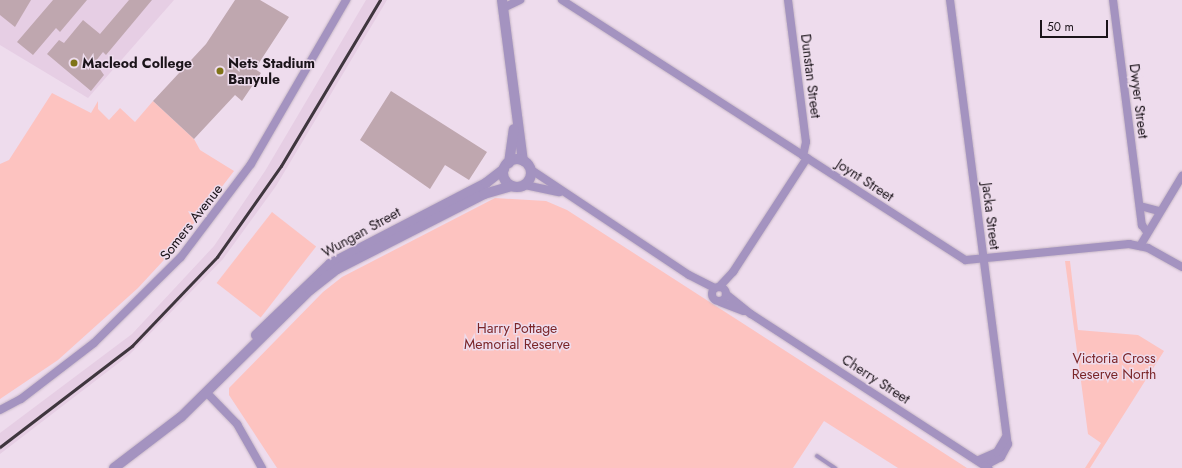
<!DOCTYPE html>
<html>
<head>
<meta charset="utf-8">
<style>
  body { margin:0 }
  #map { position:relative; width:1182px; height:468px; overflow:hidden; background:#eedced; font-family:Jost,sans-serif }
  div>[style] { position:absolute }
  .built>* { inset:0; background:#e6cee4 }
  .green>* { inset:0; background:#fdc3c0; transform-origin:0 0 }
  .building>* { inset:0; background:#bfa7af }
  .roads { filter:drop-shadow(0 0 1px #c8b8c7) drop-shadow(0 0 1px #c8b8c7) }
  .service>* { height:4px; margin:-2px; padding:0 2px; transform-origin:2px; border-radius:2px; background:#a493c0 }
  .minor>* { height:8px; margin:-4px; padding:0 4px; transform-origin:4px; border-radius:4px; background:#a493c0 }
  .minor>.ring { margin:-4px; padding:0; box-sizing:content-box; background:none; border:8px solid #a493c0; border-radius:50% }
  .tertiary>* { height:10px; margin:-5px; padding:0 5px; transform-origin:5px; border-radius:5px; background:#a493c0 }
  .tertiary>.ring { margin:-5px; padding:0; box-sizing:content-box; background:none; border:10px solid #a493c0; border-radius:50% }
  .rail>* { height:2.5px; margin:-1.25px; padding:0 1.25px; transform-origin:1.25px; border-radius:1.25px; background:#3f363e }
  .dots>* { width:11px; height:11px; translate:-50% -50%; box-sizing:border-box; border:2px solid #eedced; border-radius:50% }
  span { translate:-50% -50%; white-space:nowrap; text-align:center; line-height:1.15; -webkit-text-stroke:3px #eedced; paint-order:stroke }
  .poi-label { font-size:14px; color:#1b141a; font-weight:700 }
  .left { translate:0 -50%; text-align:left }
  .street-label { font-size:14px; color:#1b141a }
  .park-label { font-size:14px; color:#7b2629 }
  .scale { position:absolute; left:1040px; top:20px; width:68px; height:18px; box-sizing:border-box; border:2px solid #1b141a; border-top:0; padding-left:5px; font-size:12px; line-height:14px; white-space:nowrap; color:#1b141a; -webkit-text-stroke:3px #eedced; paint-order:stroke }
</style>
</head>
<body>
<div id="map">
  <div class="built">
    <i style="clip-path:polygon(0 0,174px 0,88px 98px,0 45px)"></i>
    <i style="clip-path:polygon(366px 0,387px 0,276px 186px,223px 259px,129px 355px,0 454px,0 433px,132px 334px,214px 246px,265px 171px)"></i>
  </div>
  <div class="green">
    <i style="clip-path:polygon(52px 93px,91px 113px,98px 101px,98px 109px,109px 120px,120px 108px,135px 122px,153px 101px,194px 139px,200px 150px,234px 171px,175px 248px,138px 288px,58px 360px,0 399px,0 164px,9px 160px)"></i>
    <i style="clip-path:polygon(495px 198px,546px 201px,567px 210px,967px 468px,898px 468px,824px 421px,793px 468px,277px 468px,229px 395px,229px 388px,323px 292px,342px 277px)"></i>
    <i style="left:272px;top:212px;width:56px;height:90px;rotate:38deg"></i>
    <i style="clip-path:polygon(1065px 261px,1070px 261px,1078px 330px,1138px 335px,1164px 351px,1090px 468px,1085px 468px,1101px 443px,1088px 434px)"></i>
  </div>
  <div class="building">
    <i style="clip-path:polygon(0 0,31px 0,15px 27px,0 15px)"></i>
    <i style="clip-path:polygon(53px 0,87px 0,60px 32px,56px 28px,33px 55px,17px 42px)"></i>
    <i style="clip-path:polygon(129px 0,152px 0,106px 55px,103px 52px,95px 62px,104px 75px,91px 91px,47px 54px,59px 40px,64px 43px,83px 20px,100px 34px)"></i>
    <i style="clip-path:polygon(235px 0,260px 0,289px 17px,255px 69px,261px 73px,242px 101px,235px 95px,194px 139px,153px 101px,206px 44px)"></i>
    <i style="clip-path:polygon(391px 91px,487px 152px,469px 180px,445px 165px,430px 189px,360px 140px)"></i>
  </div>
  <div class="roads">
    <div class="service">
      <i style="left:817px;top:456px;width:22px;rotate:34deg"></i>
    </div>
    <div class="minor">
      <i style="left:562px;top:0;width:480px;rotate:32.8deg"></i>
      <i style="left:966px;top:260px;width:164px;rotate:-5.6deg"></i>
      <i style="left:1129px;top:244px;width:19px;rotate:12deg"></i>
      <i style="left:1148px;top:248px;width:39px;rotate:29deg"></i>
      <i style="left:788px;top:0;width:143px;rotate:82.8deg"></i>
      <i style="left:806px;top:142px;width:14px;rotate:102deg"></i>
      <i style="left:950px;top:0;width:448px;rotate:82.6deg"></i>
      <i style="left:1008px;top:444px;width:15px;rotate:118deg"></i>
      <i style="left:1001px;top:457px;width:17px;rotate:152deg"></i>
      <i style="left:1113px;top:0;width:227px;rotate:82.7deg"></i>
      <i style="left:1142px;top:225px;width:9px;rotate:54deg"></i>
      <i style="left:503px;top:8px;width:19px;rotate:-25deg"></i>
      <i style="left:530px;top:169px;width:191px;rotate:33.7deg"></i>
      <i style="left:689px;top:275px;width:29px;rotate:27deg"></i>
      <i style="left:525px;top:185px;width:35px;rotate:12deg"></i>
      <i style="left:1140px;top:206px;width:20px;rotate:15deg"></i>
      <i style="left:1140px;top:246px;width:82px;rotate:-59deg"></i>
      <i class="ring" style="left:712px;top:287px;width:6px;height:6px"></i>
      <i style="left:719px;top:287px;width:21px;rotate:-47deg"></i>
      <i style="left:733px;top:272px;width:136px;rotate:-57deg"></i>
      <i style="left:726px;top:294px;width:32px;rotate:39deg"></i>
      <i style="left:751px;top:314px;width:283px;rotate:33deg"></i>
      <i style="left:720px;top:302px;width:25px;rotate:21deg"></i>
      <i style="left:206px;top:392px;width:45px;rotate:45.9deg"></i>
      <i style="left:237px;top:424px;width:51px;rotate:60.4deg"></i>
      <i style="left:0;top:410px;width:24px;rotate:-28deg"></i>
      <i style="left:21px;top:399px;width:92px;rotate:-37.5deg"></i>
      <i style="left:94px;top:343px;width:122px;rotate:-44.7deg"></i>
      <i style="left:181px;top:257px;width:116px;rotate:-53deg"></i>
      <i style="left:251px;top:164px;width:190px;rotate:-59.9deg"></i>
      <i style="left:979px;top:460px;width:20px;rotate:-24deg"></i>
      <i style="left:997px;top:452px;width:17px;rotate:-59deg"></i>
    </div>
    <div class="tertiary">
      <i style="left:502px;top:0;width:162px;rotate:82.6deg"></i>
      <i class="ring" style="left:503px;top:159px;width:18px;height:18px"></i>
      <i style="left:509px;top:163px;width:34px;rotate:-82deg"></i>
      <i style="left:256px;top:335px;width:103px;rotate:-43.8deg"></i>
      <i style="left:330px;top:264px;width:176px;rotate:-27.4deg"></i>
      <i style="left:486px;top:183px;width:23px;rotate:-38deg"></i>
      <i style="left:114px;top:468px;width:84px;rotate:-37.3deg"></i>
      <i style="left:181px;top:417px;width:181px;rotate:-44.6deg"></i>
      <i style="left:310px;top:290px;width:34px;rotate:-38deg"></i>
      <i style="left:337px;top:269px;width:165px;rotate:-27deg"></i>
      <i style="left:484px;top:194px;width:29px;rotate:-16deg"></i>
    </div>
  </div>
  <div class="rail">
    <i style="left:0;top:447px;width:166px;rotate:-37.4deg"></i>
    <i style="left:132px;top:346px;width:123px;rotate:-46.3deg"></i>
    <i style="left:217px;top:257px;width:111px;rotate:-54.9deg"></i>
    <i style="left:281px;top:166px;width:193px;rotate:-59.2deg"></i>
  </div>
  <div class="dots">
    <i style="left:74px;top:63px;background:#7f7417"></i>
    <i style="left:220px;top:71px;background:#7f7417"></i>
  </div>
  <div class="poi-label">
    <span class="left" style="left:82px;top:63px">Macleod College</span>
    <span class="left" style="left:228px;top:71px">Nets Stadium<br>Banyule</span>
  </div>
  <div class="street-label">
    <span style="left:811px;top:76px;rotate:83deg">Dunstan Street</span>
    <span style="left:1139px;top:101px;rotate:83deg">Dwyer Street</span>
    <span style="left:865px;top:180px;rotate:33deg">Joynt Street</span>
    <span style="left:991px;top:216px;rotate:83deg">Jacka Street</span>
    <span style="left:191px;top:222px;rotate:-52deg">Somers Avenue</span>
    <span style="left:361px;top:232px;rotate:-29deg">Wungan Street</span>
    <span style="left:876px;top:379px;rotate:33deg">Cherry Street</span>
  </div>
  <div class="park-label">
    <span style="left:517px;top:336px">Harry Pottage<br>Memorial Reserve</span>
    <span style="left:1114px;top:366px">Victoria Cross<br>Reserve North</span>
  </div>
  <div class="scale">50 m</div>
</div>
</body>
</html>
